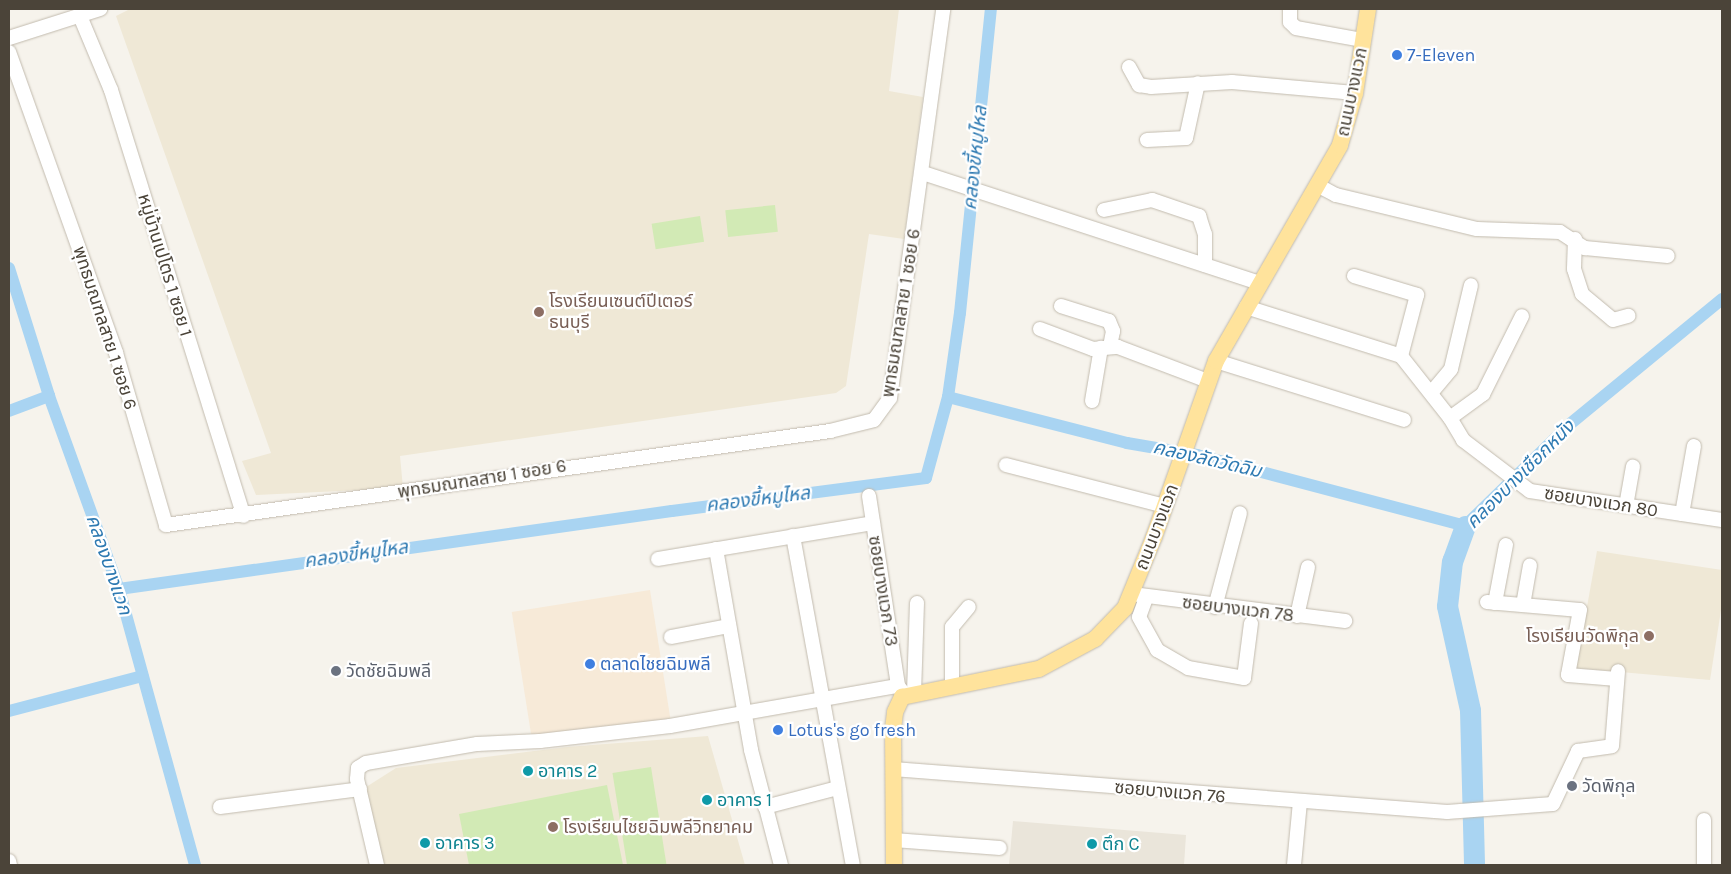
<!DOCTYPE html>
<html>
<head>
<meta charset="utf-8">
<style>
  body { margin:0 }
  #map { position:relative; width:1731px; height:874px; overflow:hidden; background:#f6f3ec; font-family:Karla,"Noto Sans Thai",sans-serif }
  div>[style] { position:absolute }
  .residential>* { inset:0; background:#eae5da }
  .commercial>* { inset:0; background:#f7ead8; transform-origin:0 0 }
  .education>* { inset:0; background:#efe8d6 }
  .green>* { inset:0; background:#d2eab5; transform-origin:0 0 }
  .canal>* { height:12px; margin:-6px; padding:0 6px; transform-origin:6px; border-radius:6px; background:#a9d4f2 }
  .river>* { height:21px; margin:-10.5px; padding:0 10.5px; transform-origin:10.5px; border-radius:10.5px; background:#a9d4f2 }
  .roads { filter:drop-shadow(0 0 1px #c2bbae) drop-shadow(0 0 1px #c2bbae) }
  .minor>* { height:14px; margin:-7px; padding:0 7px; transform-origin:7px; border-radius:7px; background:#fff }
  .major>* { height:16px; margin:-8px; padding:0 8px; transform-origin:8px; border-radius:8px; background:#ffe39c }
  .dots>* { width:14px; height:14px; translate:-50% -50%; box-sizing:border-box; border:2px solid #fff; border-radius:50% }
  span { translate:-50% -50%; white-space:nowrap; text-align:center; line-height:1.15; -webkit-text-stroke:4.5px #fff; paint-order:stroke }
  .shop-label { font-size:18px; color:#366cbe }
  .left { translate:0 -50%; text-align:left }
  .street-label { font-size:18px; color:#4b4439 }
  .education-label { font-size:18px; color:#785e54 }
  .right { translate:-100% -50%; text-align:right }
  .worship-label { font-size:18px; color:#5b616d }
  .culture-label { font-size:18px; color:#0d838f }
  .water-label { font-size:19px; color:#2e7ab2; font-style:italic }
  .frame { position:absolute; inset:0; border:10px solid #4b4439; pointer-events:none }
</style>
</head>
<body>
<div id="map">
  <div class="residential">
    <i style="clip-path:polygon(1013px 821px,1186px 835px,1184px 865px,1009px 865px)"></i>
  </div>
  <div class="commercial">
    <i style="left:650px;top:590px;width:134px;height:140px;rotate:81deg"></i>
  </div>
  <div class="education">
    <i style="clip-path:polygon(130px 9px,899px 9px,889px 91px,923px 97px,904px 239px,869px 234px,846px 386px,836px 393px,400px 456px,403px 488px,256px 495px,242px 461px,271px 453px,116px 16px)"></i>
    <i style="clip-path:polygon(1597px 551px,1722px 570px,1722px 604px,1710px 680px,1576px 668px)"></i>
    <i style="clip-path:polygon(708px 736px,745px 865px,381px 865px,363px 789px,396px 768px,567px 747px)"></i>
  </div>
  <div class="green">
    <i style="left:775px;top:205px;width:27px;height:50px;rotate:84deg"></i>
    <i style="left:700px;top:216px;width:26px;height:49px;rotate:81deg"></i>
    <i style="left:651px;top:767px;width:99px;height:39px;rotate:81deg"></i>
    <i style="clip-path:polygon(607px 785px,623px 865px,469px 865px,459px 814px)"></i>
  </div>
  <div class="canal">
    <i style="left:9px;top:268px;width:134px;rotate:72.6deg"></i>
    <i style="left:49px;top:396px;width:205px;rotate:70.1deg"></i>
    <i style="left:119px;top:589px;width:286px;rotate:74.6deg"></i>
    <i style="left:948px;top:397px;width:185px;rotate:14.4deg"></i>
    <i style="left:1127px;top:443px;width:71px;rotate:9.7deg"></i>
    <i style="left:1197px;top:455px;width:277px;rotate:14.8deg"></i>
    <i style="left:1465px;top:526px;width:146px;rotate:-44.2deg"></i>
    <i style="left:1570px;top:424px;width:197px;rotate:-39.4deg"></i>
    <i style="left:9px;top:411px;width:43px;rotate:-20.6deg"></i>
    <i style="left:119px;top:589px;width:558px;rotate:-8.03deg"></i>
    <i style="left:672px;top:511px;width:256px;rotate:-7.4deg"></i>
    <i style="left:926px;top:478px;width:84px;rotate:-74.8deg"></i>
    <i style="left:948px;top:397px;width:85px;rotate:-81.9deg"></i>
    <i style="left:960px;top:313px;width:306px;rotate:-84.2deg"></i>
    <i style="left:9px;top:711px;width:138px;rotate:-14.7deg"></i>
  </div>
  <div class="river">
    <i style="left:1465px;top:526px;width:37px;rotate:110deg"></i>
    <i style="left:1452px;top:561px;width:45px;rotate:96.3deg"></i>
    <i style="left:1447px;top:606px;width:107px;rotate:77.5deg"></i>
    <i style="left:1470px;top:710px;width:155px;rotate:88.5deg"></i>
  </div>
  <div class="roads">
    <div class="minor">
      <i style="left:1290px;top:9px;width:13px;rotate:90deg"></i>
      <i style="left:1290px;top:22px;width:8px;rotate:45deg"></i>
      <i style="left:1296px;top:28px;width:68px;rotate:10.2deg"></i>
      <i style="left:80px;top:16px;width:80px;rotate:67.3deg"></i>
      <i style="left:111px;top:90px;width:446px;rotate:72.7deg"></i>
      <i style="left:9px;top:38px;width:96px;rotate:-17.7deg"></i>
      <i style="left:9px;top:52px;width:319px;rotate:70.4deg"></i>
      <i style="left:116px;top:353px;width:179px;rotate:73.8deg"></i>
      <i style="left:166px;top:525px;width:671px;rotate:-8.06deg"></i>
      <i style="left:830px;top:431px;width:45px;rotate:-14deg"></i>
      <i style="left:874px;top:420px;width:27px;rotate:-54deg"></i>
      <i style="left:890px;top:398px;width:393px;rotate:-82.2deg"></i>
      <i style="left:1129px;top:67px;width:21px;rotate:61deg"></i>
      <i style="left:1139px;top:85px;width:12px;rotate:9deg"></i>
      <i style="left:1151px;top:87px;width:81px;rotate:-3.5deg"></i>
      <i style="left:1232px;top:82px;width:123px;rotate:5.1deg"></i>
      <i style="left:1147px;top:140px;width:39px;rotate:-3deg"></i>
      <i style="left:1186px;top:138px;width:56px;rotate:-77.7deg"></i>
      <i style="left:923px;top:173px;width:354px;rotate:18.1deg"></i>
      <i style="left:1317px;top:185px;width:21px;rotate:28deg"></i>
      <i style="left:1336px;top:195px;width:145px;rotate:13.6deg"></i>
      <i style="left:1477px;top:229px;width:83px;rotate:2.1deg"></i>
      <i style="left:1560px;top:232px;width:30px;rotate:33deg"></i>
      <i style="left:1585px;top:248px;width:83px;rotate:5.5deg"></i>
      <i style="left:1104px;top:210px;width:49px;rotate:-11.8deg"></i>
      <i style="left:1152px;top:200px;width:50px;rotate:18.8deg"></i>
      <i style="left:1199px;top:216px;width:19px;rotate:72deg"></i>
      <i style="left:1205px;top:234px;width:31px;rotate:90deg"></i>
      <i style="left:1575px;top:239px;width:30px;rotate:92deg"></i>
      <i style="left:1574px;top:269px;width:26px;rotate:72deg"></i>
      <i style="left:1582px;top:294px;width:40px;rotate:40deg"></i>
      <i style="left:1613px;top:320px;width:16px;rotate:-15deg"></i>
      <i style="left:1354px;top:276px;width:66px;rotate:16.8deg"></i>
      <i style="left:1417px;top:295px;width:63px;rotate:104.7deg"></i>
      <i style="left:1061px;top:306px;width:50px;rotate:17.4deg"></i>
      <i style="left:1109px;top:321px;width:11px;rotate:68deg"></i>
      <i style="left:1113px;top:331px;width:15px;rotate:101deg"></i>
      <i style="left:1246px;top:307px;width:163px;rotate:17.5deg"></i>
      <i style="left:1401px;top:356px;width:79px;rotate:51.7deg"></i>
      <i style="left:1450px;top:418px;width:26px;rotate:59deg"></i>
      <i style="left:1463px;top:440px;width:84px;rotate:37.3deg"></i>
      <i style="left:1530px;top:491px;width:194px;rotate:8.6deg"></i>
      <i style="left:1040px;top:329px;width:57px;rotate:20.7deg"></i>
      <i style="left:1093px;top:349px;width:25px;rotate:-5deg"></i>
      <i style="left:1118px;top:347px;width:96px;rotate:20.7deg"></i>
      <i style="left:1216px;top:361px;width:197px;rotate:17.4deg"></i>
      <i style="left:1431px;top:393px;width:31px;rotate:-50deg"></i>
      <i style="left:1451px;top:369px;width:86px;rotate:-76.6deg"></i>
      <i style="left:1092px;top:401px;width:54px;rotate:-80.4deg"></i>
      <i style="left:1450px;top:418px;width:41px;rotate:-36deg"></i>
      <i style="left:1483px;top:394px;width:87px;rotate:-63.4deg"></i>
      <i style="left:1006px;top:465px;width:164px;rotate:14.5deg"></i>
      <i style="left:869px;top:496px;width:192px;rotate:81.3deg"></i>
      <i style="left:1626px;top:506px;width:40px;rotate:-80deg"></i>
      <i style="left:1682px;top:514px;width:69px;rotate:-80deg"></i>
      <i style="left:793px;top:536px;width:334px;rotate:79.7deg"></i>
      <i style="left:716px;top:549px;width:204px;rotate:80.1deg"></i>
      <i style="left:751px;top:750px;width:119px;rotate:75.4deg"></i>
      <i style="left:658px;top:559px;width:218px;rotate:-9.5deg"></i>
      <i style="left:1132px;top:594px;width:215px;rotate:7.2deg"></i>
      <i style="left:1146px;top:598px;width:20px;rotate:110deg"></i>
      <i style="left:1139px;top:617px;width:38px;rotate:61deg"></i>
      <i style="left:1157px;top:650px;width:36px;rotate:30deg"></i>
      <i style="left:1188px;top:668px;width:57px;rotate:10.1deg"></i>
      <i style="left:1244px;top:678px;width:55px;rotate:-82.7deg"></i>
      <i style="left:1487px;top:602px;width:93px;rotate:4.9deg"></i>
      <i style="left:1580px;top:610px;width:66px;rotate:100.5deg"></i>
      <i style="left:1568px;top:675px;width:49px;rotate:4.7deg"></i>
      <i style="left:1495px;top:603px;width:59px;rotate:-79.3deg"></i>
      <i style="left:1523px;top:605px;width:40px;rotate:-80deg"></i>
      <i style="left:1215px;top:607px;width:97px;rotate:-75.1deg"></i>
      <i style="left:1297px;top:616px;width:50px;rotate:-77.3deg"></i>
      <i style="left:671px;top:637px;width:59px;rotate:-10.7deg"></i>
      <i style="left:952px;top:687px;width:60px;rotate:-90deg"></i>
      <i style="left:952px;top:627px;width:26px;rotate:-50deg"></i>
      <i style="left:914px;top:693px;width:90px;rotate:-88.1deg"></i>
      <i style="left:893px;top:769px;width:556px;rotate:4.44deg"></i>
      <i style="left:1447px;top:812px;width:106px;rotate:-4.3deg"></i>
      <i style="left:1553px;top:804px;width:59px;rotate:-64.7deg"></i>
      <i style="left:1578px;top:751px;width:34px;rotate:-8deg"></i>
      <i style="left:1612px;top:746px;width:75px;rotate:-85.4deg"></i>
      <i style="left:220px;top:807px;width:141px;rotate:-7.3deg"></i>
      <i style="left:765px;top:807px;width:75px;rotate:-14.6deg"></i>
      <i style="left:894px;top:840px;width:106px;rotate:4.3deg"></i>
      <i style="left:9px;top:861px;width:4px;rotate:76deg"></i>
      <i style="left:377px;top:865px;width:88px;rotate:-103.1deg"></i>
      <i style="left:357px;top:779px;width:11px;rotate:-85deg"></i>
      <i style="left:358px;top:768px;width:9px;rotate:-32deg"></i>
      <i style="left:366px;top:763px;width:113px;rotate:-9.7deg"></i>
      <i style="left:477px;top:744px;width:63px;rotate:-2.7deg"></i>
      <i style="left:540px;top:741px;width:131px;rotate:-6.6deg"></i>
      <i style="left:670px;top:726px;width:231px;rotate:-10deg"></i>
      <i style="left:898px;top:686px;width:13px;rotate:51deg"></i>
      <i style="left:1294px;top:865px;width:63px;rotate:-84.6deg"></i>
      <i style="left:1704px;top:865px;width:45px;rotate:-90deg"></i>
    </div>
    <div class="major">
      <i style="left:894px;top:865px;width:136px;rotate:-90.4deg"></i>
      <i style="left:893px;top:729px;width:17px;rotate:-83deg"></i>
      <i style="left:895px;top:712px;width:17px;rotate:-65deg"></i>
      <i style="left:902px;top:697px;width:140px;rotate:-11.6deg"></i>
      <i style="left:1039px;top:669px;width:64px;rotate:-28.2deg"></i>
      <i style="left:1095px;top:639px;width:43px;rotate:-45.9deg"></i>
      <i style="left:1125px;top:608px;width:77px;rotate:-67.8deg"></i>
      <i style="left:1154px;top:537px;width:187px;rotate:-70.6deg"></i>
      <i style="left:1216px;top:361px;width:249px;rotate:-60.1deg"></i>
      <i style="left:1340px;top:145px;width:54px;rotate:-73.9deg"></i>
      <i style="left:1355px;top:93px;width:85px;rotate:-81.2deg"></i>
    </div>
  </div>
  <div class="dots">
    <i style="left:1397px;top:55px;background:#3f7fe0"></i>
    <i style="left:539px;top:312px;background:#8d6e63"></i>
    <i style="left:1649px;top:636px;background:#8d6e63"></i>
    <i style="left:590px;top:664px;background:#3f7fe0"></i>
    <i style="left:336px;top:671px;background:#6b7280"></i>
    <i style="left:778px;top:730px;background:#3f7fe0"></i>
    <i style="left:528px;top:771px;background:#0f9aa8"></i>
    <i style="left:1572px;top:786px;background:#6b7280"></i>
    <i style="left:707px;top:800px;background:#0f9aa8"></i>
    <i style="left:553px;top:827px;background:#8d6e63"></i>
    <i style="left:425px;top:843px;background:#0f9aa8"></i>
    <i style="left:1092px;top:844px;background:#0f9aa8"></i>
  </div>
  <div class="shop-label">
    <span class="left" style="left:1407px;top:55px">7-Eleven</span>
    <span class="left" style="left:600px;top:664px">ตลาดไชยฉิมพลี</span>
    <span class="left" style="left:788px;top:730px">Lotus's go fresh</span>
  </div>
  <div class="street-label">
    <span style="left:1352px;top:92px;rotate:-78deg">ถนนบางแวก</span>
    <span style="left:165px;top:265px;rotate:73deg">หมู่บ้านเปโตร 1 ซอย 1</span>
    <span style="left:901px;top:313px;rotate:-81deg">พุทธมณฑลสาย 1 ซอย 6</span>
    <span style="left:105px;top:328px;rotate:72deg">พุทธมณฑลสาย 1 ซอย 6</span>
    <span style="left:482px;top:479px;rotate:-9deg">พุทธมณฑลสาย 1 ซอย 6</span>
    <span style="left:1601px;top:502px;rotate:9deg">ซอยบางแวก 80</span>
    <span style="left:1157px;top:527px;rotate:-69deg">ถนนบางแวก</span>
    <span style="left:883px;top:591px;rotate:81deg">ซอยบางแวก 73</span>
    <span style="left:1238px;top:609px;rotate:7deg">ซอยบางแวก 78</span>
    <span style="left:1170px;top:792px;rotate:5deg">ซอยบางแวก 76</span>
  </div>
  <div class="education-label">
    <span class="left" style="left:549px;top:312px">โรงเรียนเซนต์ปีเตอร์<br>ธนบุรี</span>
    <span class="right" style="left:1639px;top:636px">โรงเรียนวัดพิกุล</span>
    <span class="left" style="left:563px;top:827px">โรงเรียนไชยฉิมพลีวิทยาคม</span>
  </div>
  <div class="worship-label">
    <span class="left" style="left:346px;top:671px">วัดชัยฉิมพลี</span>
    <span class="left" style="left:1582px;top:786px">วัดพิกุล</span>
  </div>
  <div class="culture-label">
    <span class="left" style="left:538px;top:771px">อาคาร 2</span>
    <span class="left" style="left:717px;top:800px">อาคาร 1</span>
    <span class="left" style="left:435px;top:843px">อาคาร 3</span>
    <span class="left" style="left:1102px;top:844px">ตึก C</span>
  </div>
  <div class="water-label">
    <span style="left:976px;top:158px;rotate:-84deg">คลองขี้หมูไหล</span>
    <span style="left:1207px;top:460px;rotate:13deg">คลองลัดวัดฉิม</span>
    <span style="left:1521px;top:475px;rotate:-45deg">คลองบางเชือกหนัง</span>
    <span style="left:758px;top:500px;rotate:-7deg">คลองขี้หมูไหล</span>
    <span style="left:356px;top:555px;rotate:-8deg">คลองขี้หมูไหล</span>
    <span style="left:108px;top:565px;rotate:71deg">คลองบางแวก</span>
  </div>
  <div class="frame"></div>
</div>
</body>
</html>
